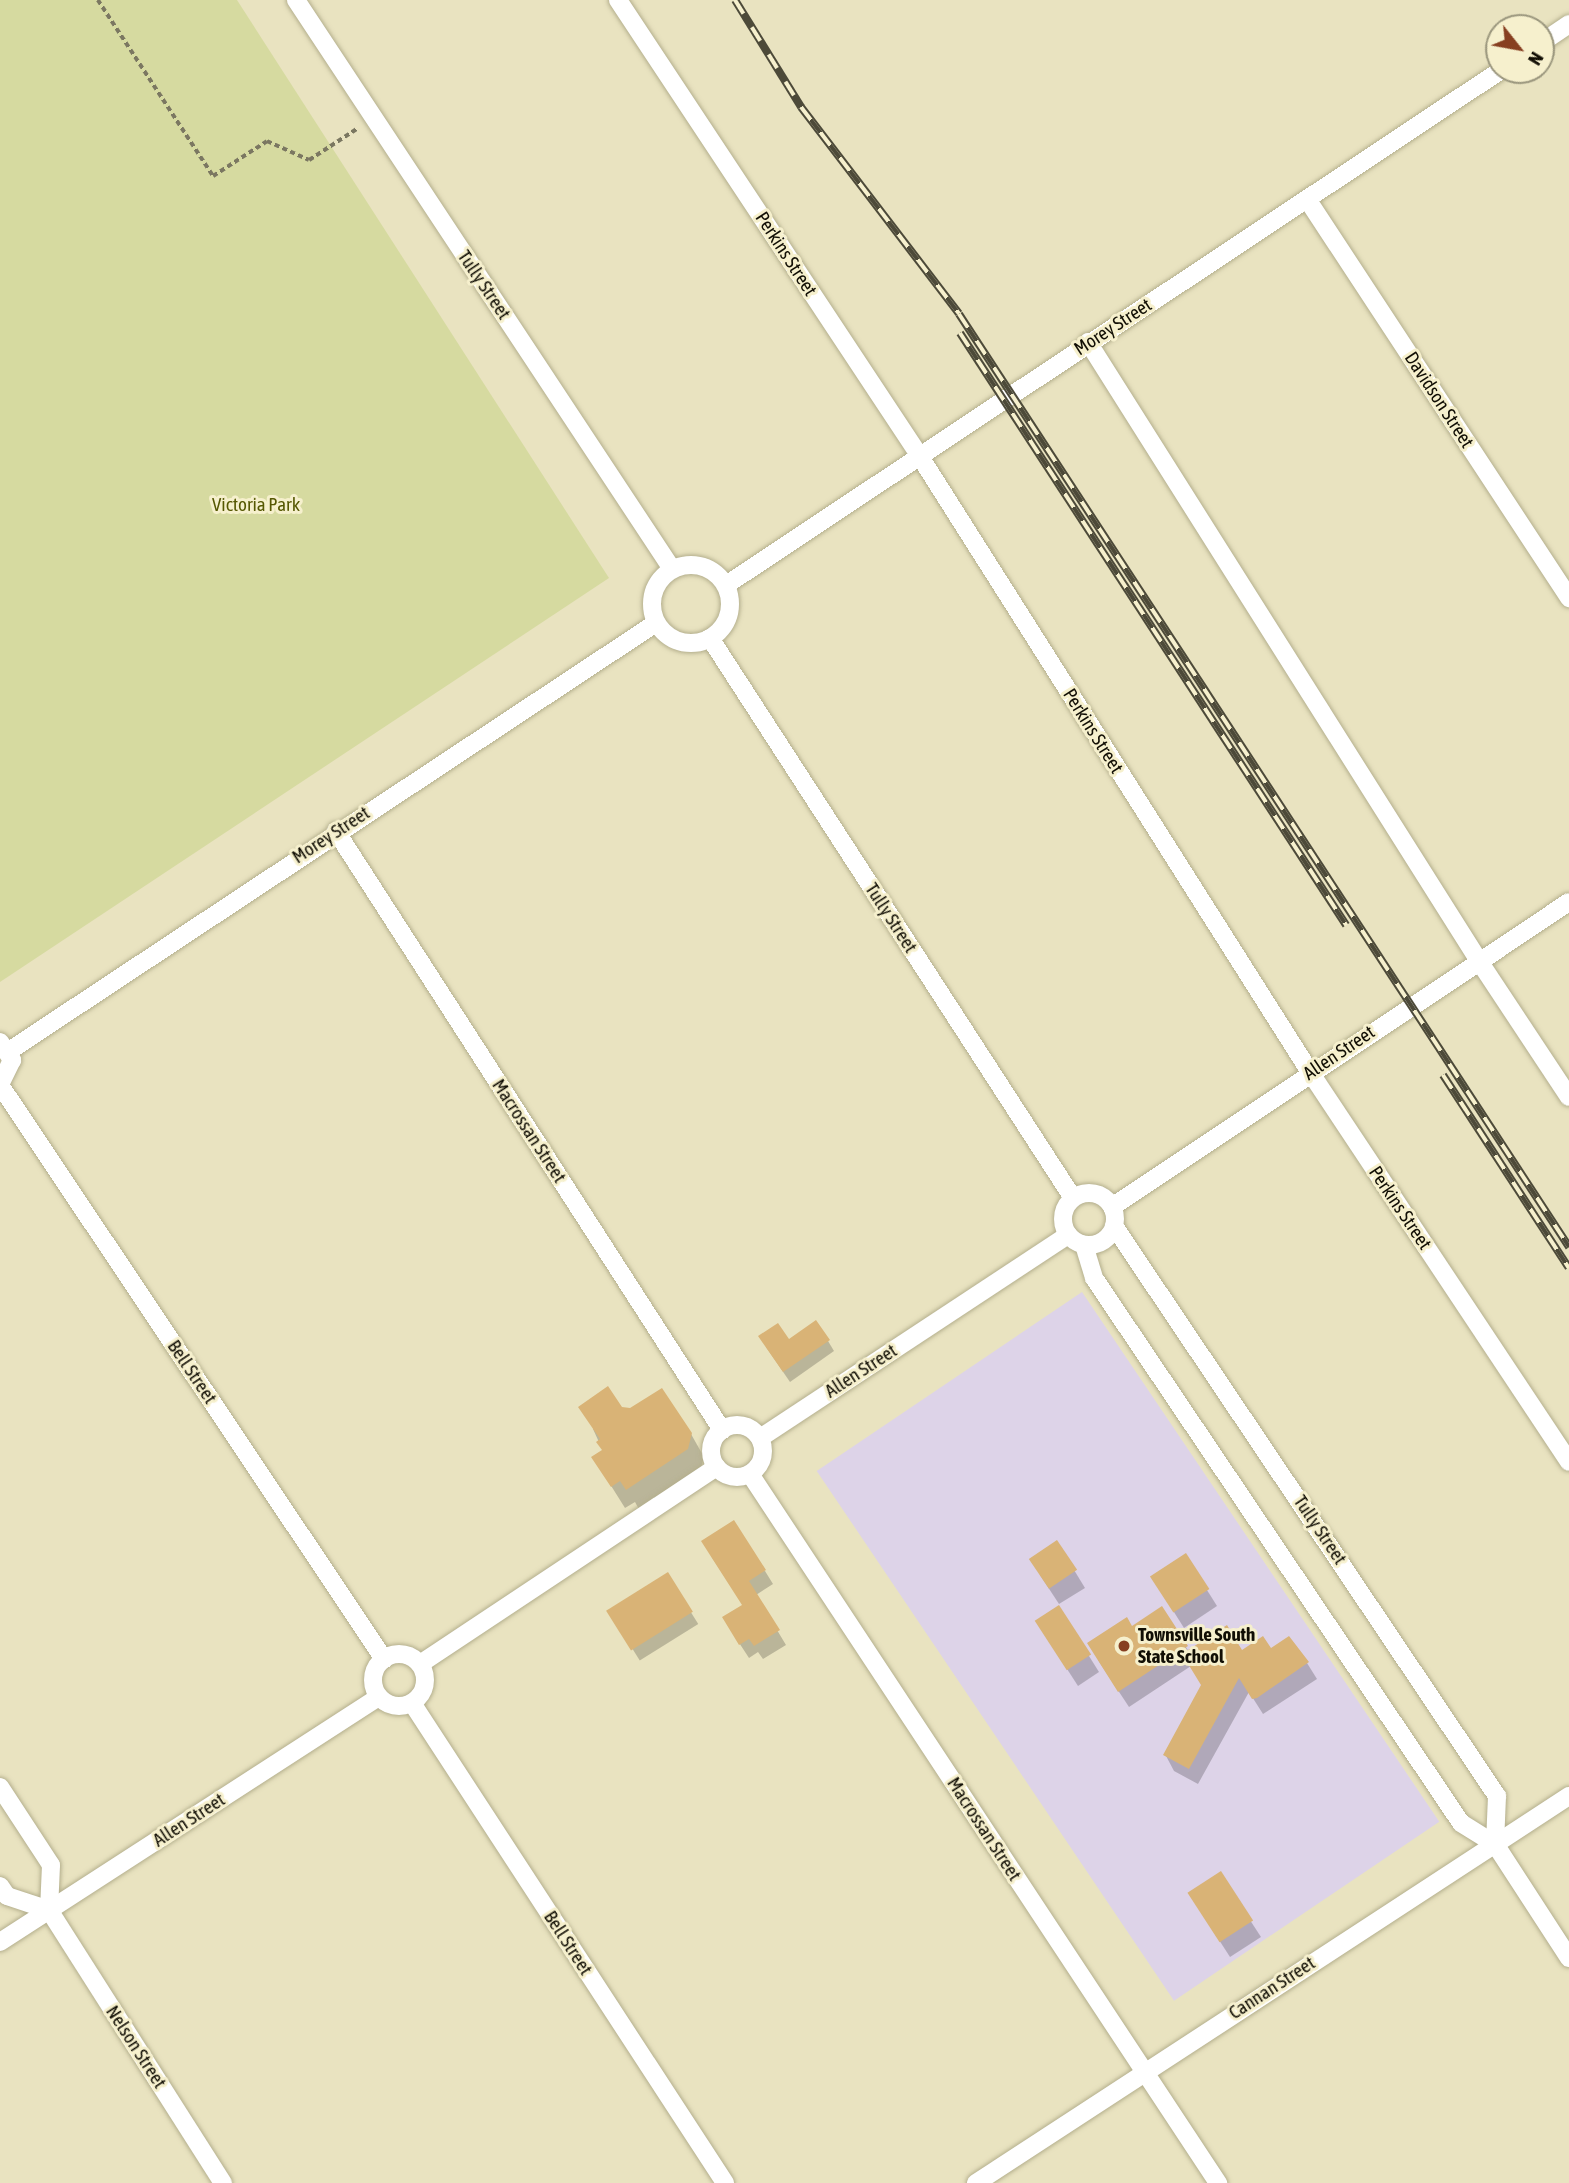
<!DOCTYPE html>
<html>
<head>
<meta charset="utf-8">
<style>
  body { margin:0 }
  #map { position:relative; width:1569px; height:2183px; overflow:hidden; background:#e9e3c0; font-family:"Asap Condensed",sans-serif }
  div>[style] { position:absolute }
  .education>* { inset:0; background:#ddd3e8; transform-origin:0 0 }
  .green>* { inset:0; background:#d6daa0 }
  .shadow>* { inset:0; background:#0003; transform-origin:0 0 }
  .building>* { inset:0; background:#d9b376; transform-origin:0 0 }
  .path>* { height:3.5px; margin-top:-1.75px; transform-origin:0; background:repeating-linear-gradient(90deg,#7b7761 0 5px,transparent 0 8.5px) }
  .roads { filter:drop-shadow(0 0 2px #b4af8d) drop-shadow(0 0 2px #b4af8d) }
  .minor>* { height:18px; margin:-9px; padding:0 9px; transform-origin:9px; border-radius:9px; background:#fff }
  .minor>.ring { margin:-9px; padding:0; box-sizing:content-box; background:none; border:18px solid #fff; border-radius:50% }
  .rail>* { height:8px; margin-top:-4px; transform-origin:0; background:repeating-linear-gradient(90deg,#f6f0cd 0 16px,#4d4a39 0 32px); box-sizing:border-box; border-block:2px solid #4d4a39 }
  .dots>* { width:19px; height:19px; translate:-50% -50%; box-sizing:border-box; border:4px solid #f6f0cd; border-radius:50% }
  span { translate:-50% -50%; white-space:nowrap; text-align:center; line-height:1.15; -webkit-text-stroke:6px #f6f0cd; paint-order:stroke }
  .street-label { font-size:19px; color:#110e04 }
  .park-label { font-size:19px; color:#565803 }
  .poi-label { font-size:19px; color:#110e04; font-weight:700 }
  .left { translate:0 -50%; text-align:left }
  .north { position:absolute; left:1485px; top:14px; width:70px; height:70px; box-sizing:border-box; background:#f6f0cd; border:2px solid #9a967d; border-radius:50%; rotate:121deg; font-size:19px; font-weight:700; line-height:28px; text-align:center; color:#110e04 }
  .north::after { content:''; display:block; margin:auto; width:24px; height:32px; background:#873f20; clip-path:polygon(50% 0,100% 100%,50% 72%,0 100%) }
</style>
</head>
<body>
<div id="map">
  <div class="education">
    <i style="left:1082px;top:1292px;width:639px;height:320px;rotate:56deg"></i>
  </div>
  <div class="green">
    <i style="clip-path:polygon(0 0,237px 0,609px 578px,0 982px)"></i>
  </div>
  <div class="shadow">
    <i style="clip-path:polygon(789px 1341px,828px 1341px,834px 1351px,790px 1382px,766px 1347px)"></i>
    <i style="clip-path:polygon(621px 1409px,691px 1434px,704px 1457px,700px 1471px,640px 1511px,635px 1502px,625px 1508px,593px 1457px,603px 1451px,593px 1429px)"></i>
    <i style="clip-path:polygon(1057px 1542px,1085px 1588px,1059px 1604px,1040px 1575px)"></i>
    <i style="clip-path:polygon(1185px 1555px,1217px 1606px,1184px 1628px,1162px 1593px)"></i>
    <i style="clip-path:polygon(711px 1556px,765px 1571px,773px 1584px,756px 1595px,786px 1645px,763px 1659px,758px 1652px,749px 1658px,732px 1632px,744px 1606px)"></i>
    <i style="left:667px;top:1574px;width:59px;height:69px;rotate:58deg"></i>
    <i style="clip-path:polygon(1162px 1609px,1189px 1652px,1242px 1652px,1307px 1663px,1317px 1679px,1263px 1714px,1249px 1692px,1198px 1784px,1174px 1771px,1165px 1754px,1203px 1686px,1191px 1666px,1129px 1707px,1098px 1660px,1132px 1628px)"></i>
    <i style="clip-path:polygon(1047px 1638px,1089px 1656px,1099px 1672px,1078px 1686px)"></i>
    <i style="clip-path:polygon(1220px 1874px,1261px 1937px,1230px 1957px,1199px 1909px)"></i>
  </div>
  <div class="building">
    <i style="clip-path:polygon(816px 1320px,830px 1340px,783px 1372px,758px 1336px,778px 1323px,789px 1339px)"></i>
    <i style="clip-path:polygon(608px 1386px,622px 1407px,630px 1408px,662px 1388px,692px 1433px,688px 1449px,626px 1490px,620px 1481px,611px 1487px,591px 1457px,602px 1450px,596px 1442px,600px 1439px,578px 1407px)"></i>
    <i style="clip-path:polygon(734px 1520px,766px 1570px,749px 1581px,780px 1630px,754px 1646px,749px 1639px,739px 1645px,722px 1617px,742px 1605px,701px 1541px)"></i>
    <i style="left:1057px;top:1540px;width:36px;height:34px;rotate:56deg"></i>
    <i style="left:1186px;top:1553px;width:43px;height:43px;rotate:57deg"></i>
    <i style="left:668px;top:1572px;width:47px;height:73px;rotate:58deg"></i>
    <i style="left:1059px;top:1605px;width:59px;height:29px;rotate:57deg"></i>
    <i style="clip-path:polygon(1162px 1606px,1188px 1646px,1118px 1692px,1087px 1643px,1127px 1617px,1132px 1626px)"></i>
    <i style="clip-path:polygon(1227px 1625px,1242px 1650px,1263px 1636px,1271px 1648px,1289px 1636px,1309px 1662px,1257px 1698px,1252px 1699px,1239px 1678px,1189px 1769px,1163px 1755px,1201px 1685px,1182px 1654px)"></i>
    <i style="left:1221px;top:1871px;width:59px;height:40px;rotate:57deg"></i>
  </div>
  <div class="path">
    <i style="left:98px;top:0;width:210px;rotate:56.8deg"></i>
    <i style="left:213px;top:176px;width:64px;rotate:-32.9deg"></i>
    <i style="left:267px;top:141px;width:46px;rotate:24.3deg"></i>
    <i style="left:309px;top:160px;width:59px;rotate:-33.1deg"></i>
  </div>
  <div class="roads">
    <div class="minor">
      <i style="left:296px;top:0;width:682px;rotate:56.54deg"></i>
      <i style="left:618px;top:0;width:546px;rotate:56.51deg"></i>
      <i style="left:919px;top:455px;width:730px;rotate:57.64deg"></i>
      <i style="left:1310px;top:1072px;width:468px;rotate:56.4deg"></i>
      <i style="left:1541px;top:43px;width:34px;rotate:-34deg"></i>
      <i style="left:1309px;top:202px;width:474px;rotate:56.7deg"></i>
      <i style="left:1088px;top:342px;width:732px;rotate:57.72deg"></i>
      <i style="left:1479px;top:961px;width:163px;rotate:56.5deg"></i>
      <i class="ring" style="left:652px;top:565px;width:60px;height:60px"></i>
      <i style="left:726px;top:585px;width:931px;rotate:-33.6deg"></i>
      <i style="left:710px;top:638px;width:667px;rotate:57.05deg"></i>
      <i style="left:336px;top:831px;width:713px;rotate:57.2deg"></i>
      <i style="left:0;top:1042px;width:22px;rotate:56deg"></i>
      <i style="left:12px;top:1060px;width:28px;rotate:116deg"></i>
      <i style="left:9px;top:1051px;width:776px;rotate:-33.49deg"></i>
      <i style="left:0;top:1085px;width:691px;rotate:56.22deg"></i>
      <i class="ring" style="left:1063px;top:1193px;width:34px;height:34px"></i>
      <i style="left:1112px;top:1207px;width:549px;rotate:-33.72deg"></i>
      <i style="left:1114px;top:1226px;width:687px;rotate:56.1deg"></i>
      <i style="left:1497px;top:1796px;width:48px;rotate:92.4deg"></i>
      <i style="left:1084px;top:1245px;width:34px;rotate:73deg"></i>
      <i style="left:1094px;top:1278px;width:657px;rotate:56.04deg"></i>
      <i style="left:1461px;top:1823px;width:40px;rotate:32deg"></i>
      <i style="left:1495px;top:1844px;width:136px;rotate:57deg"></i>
      <i class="ring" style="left:711px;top:1425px;width:34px;height:34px"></i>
      <i style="left:760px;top:1438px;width:369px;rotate:-33.4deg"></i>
      <i style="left:750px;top:1474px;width:850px;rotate:56.57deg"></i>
      <i class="ring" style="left:373px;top:1654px;width:34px;height:34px"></i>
      <i style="left:420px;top:1664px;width:356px;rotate:-33.6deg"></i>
      <i style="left:412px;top:1703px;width:573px;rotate:56.89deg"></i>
      <i style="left:0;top:1787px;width:93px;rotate:56.8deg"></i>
      <i style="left:51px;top:1865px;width:45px;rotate:92.5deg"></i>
      <i style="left:49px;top:1910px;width:324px;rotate:57.5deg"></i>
      <i style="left:0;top:1886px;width:12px;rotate:55deg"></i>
      <i style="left:7px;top:1896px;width:44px;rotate:18.4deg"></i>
      <i style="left:0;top:1942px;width:451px;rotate:-32.9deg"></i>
      <i style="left:976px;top:2183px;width:708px;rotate:-33.13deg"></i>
    </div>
  </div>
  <div class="rail">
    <i style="left:735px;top:0;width:126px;rotate:58.3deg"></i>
    <i style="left:801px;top:107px;width:260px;rotate:52.6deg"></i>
    <i style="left:959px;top:314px;width:1115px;rotate:56.82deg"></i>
    <i style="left:960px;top:333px;width:707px;rotate:56.89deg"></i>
    <i style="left:1443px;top:1075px;width:230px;rotate:56.9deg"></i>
  </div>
  <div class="dots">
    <i style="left:1124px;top:1646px;background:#873f20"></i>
  </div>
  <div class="street-label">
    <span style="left:786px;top:254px;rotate:57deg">Perkins Street</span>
    <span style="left:484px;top:285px;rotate:56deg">Tully Street</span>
    <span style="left:1113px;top:327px;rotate:-33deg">Morey Street</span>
    <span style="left:1439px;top:400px;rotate:57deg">Davidson Street</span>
    <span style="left:1093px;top:731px;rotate:58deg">Perkins Street</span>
    <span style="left:331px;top:835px;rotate:-33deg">Morey Street</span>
    <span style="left:891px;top:918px;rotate:57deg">Tully Street</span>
    <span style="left:1339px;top:1053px;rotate:-34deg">Allen Street</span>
    <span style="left:529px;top:1131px;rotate:57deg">Macrossan Street</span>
    <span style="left:1400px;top:1208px;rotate:56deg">Perkins Street</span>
    <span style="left:861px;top:1371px;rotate:-33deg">Allen Street</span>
    <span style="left:192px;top:1372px;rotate:56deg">Bell Street</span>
    <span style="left:1320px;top:1530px;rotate:56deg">Tully Street</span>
    <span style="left:189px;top:1820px;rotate:-33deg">Allen Street</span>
    <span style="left:984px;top:1829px;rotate:57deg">Macrossan Street</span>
    <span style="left:568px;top:1943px;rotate:57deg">Bell Street</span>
    <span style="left:1272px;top:1988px;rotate:-33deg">Cannan Street</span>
    <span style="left:136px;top:2047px;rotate:57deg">Nelson Street</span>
  </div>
  <div class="park-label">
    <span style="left:256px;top:505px">Victoria Park</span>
  </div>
  <div class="poi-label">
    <span class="left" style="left:1138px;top:1646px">Townsville South<br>State School</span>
  </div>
  <div class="north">N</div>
</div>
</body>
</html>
